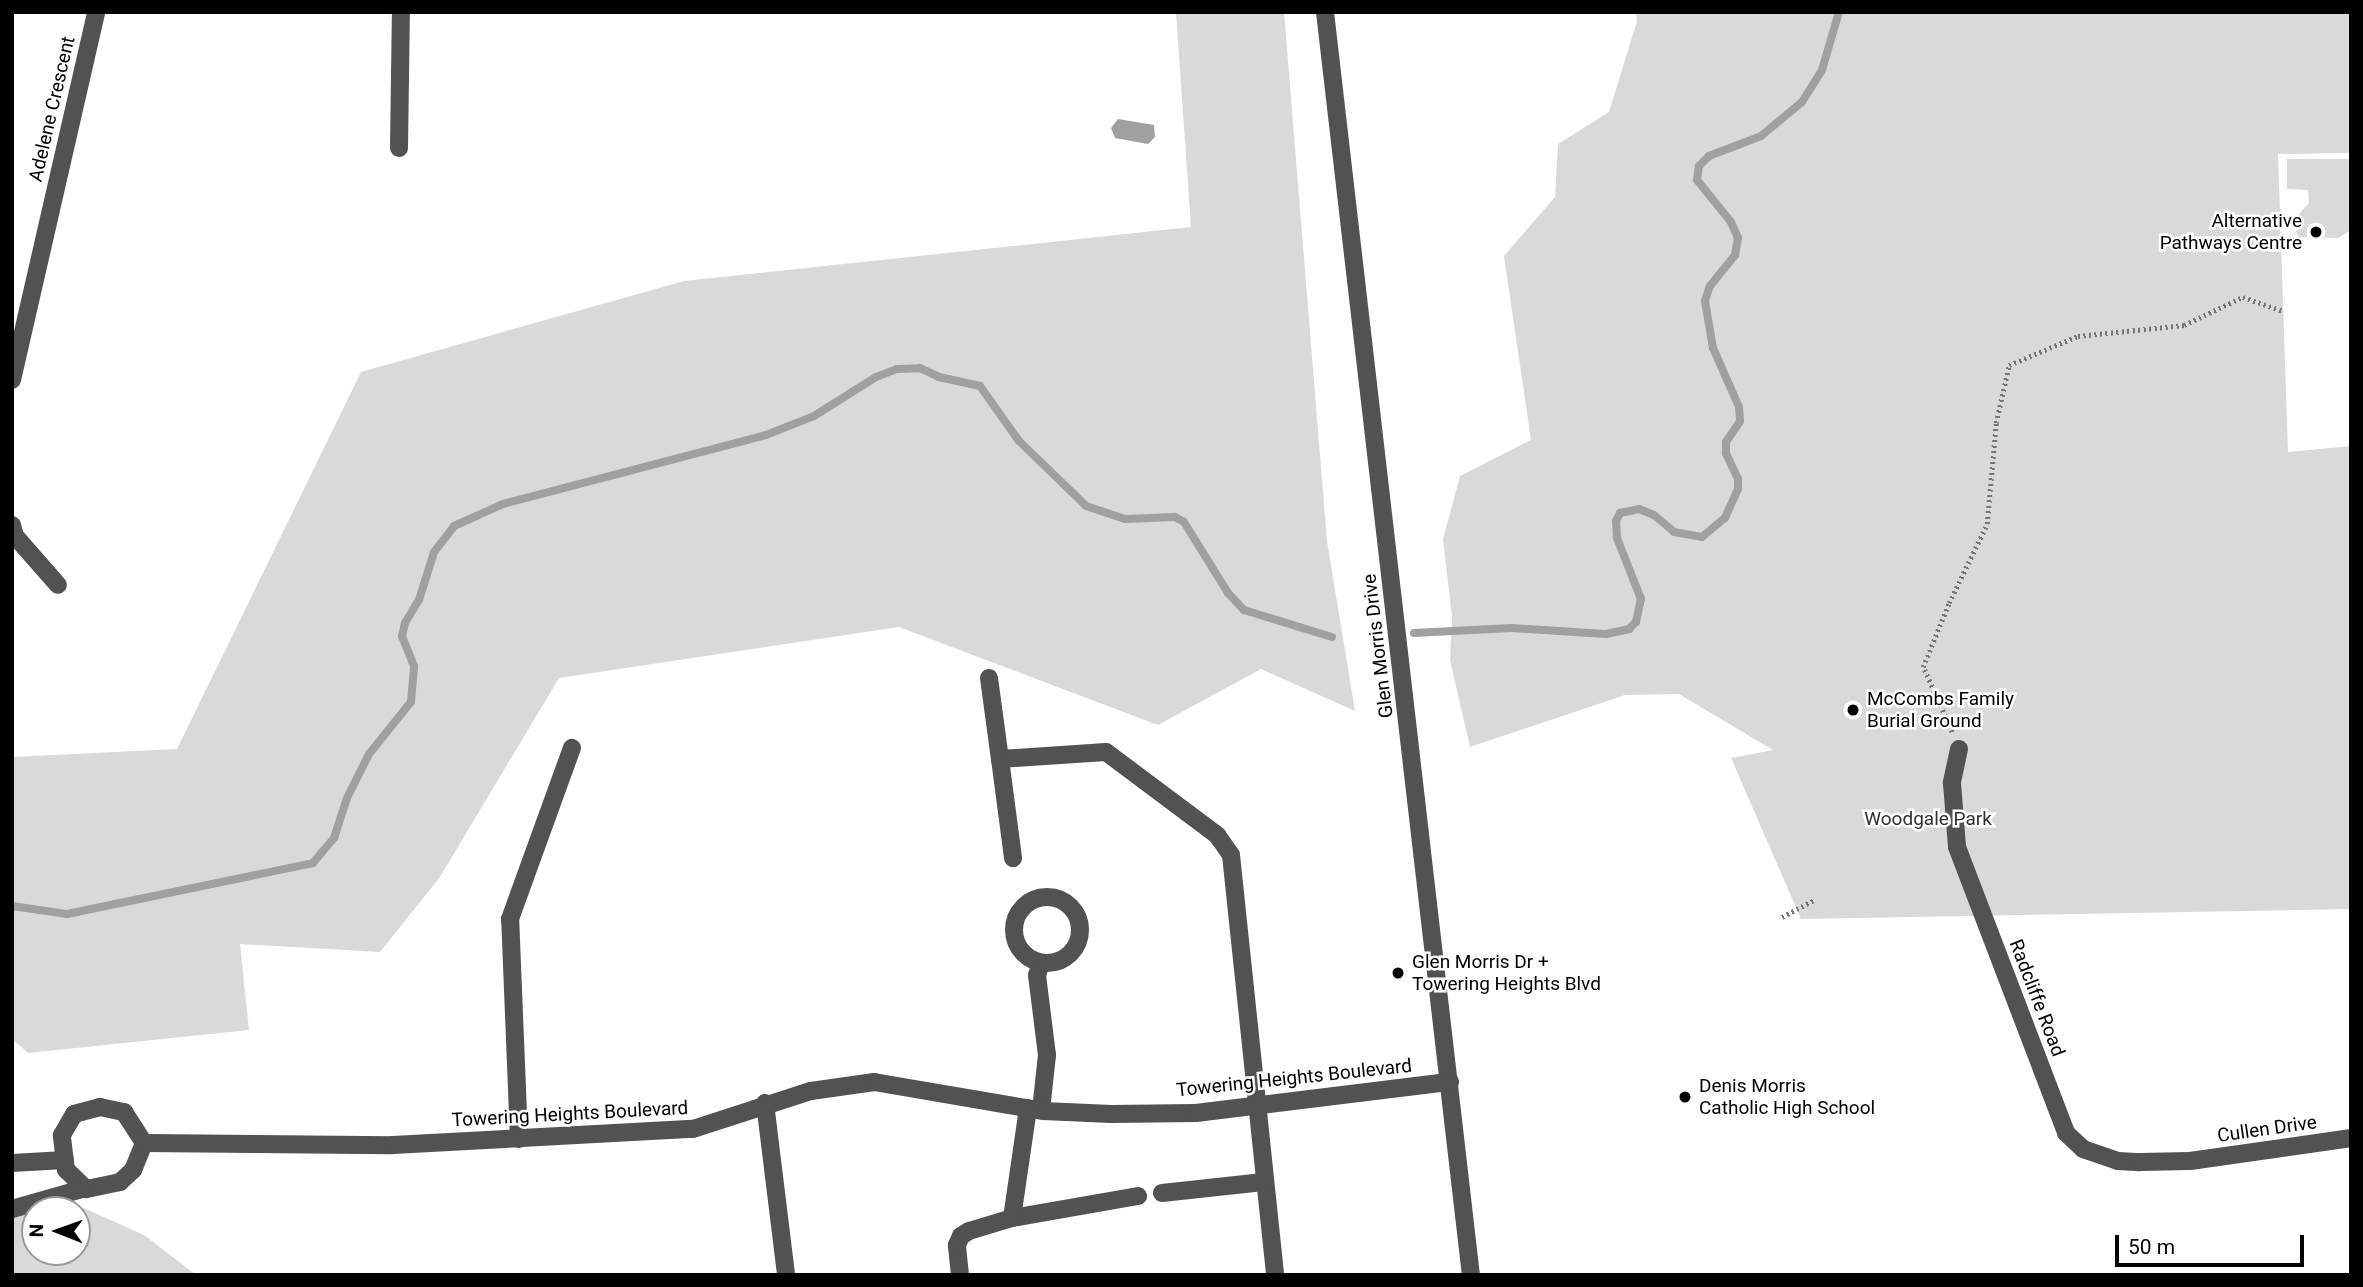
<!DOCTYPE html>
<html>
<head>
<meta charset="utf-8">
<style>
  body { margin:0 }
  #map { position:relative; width:2363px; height:1287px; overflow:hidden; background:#fff; font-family:Roboto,sans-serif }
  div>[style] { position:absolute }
  .green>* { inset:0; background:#d9d9d9 }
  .water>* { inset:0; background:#a0a0a0 }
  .stream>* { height:8px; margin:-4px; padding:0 4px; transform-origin:4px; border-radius:4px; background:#a0a0a0 }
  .path>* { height:4.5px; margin-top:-2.25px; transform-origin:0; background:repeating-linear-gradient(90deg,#747474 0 2px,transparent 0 5.5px) }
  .minor>* { height:18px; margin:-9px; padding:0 9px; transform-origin:9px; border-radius:9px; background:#525252 }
  .minor>.ring { margin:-9px; padding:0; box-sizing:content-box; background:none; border:18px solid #525252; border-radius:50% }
  .dots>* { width:19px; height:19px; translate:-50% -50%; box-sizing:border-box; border:4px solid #fff; border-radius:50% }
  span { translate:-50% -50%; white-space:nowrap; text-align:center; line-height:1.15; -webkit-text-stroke:5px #fff; paint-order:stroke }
  .street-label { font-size:19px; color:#000 }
  .poi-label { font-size:19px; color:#000 }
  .right { translate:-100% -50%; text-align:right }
  .left { translate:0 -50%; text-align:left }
  .park-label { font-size:19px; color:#303030 }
  .frame { position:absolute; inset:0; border:14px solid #000; pointer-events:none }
  .north { position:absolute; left:21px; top:1196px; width:70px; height:70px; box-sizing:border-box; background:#fff; border:2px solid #999; border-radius:50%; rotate:271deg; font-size:19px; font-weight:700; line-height:28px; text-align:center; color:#000 }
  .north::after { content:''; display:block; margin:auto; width:24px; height:32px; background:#000; clip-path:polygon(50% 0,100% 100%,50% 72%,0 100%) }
  .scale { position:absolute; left:2115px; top:1235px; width:189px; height:32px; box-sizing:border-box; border:4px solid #000; border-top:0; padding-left:9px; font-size:21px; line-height:24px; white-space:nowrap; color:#000; -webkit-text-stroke:5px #fff; paint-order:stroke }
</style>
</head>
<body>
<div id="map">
  <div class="green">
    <i style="clip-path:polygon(1176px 12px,1284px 12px,1327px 541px,1355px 711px,1261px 669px,1158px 725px,899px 627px,559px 678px,440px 877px,380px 952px,240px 944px,249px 1030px,28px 1053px,12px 1039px,12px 757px,177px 749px,361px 372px,684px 281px,1191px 227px)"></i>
    <i style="clip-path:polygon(1636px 12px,2351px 12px,2351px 153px,2278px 154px,2288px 452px,2351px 446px,2351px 909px,1801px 919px,1731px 758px,1773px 750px,1679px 694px,1625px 695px,1470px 747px,1450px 660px,1452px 617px,1443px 539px,1460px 476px,1531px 440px,1504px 256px,1555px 197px,1558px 144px,1609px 112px,1637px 21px)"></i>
    <i style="clip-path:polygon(2287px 159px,2351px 159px,2351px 230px,2338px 238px,2298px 237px,2295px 227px,2299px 214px,2309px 203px,2308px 190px,2287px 189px)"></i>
    <i style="clip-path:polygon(evenodd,59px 1197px,144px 1235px,196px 1275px,12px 1275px,12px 1207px,59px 1197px,35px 1210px,77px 1210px,77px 1252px,35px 1252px,35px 1210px)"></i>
  </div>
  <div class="water">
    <i style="clip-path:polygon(1118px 119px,1154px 125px,1155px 137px,1148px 144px,1115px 138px,1111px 128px)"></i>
  </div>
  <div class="stream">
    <i style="left:1414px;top:633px;width:98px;rotate:-2.9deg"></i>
    <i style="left:1512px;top:628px;width:94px;rotate:3.7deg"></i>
    <i style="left:1606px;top:634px;width:24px;rotate:-12deg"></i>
    <i style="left:1629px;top:629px;width:10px;rotate:-45deg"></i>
    <i style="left:1636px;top:622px;width:24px;rotate:-78deg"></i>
    <i style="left:1641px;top:599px;width:66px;rotate:-111.5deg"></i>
    <i style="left:1617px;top:538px;width:17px;rotate:-93deg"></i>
    <i style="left:1616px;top:521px;width:9px;rotate:-63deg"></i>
    <i style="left:1620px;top:513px;width:19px;rotate:-12deg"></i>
    <i style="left:1639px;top:509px;width:16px;rotate:22deg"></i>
    <i style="left:1654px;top:515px;width:26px;rotate:40deg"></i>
    <i style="left:1674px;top:532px;width:28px;rotate:10deg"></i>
    <i style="left:1702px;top:537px;width:30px;rotate:-40deg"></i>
    <i style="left:1725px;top:518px;width:32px;rotate:-66deg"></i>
    <i style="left:1738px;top:489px;width:10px;rotate:-90deg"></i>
    <i style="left:1738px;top:479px;width:29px;rotate:-115deg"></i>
    <i style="left:1726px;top:453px;width:11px;rotate:-90deg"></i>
    <i style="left:1726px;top:442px;width:25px;rotate:-56deg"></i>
    <i style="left:1740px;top:421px;width:14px;rotate:-94deg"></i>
    <i style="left:1739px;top:407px;width:64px;rotate:-113.8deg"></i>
    <i style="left:1713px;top:348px;width:48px;rotate:-99.7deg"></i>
    <i style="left:1705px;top:301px;width:16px;rotate:-72deg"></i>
    <i style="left:1710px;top:286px;width:40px;rotate:-51deg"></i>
    <i style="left:1735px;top:255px;width:17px;rotate:-80deg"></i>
    <i style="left:1738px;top:238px;width:17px;rotate:-114deg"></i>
    <i style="left:1731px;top:222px;width:54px;rotate:-129deg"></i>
    <i style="left:1697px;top:180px;width:14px;rotate:-82deg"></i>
    <i style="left:1699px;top:166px;width:14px;rotate:-45deg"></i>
    <i style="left:1709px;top:156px;width:56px;rotate:-21deg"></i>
    <i style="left:1761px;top:136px;width:53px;rotate:-39.7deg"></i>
    <i style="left:1802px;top:102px;width:38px;rotate:-58deg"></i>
    <i style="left:1822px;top:70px;width:60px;rotate:-73.7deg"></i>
    <i style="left:12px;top:906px;width:56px;rotate:8.3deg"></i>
    <i style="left:67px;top:914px;width:251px;rotate:-11.7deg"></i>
    <i style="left:313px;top:863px;width:33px;rotate:-50deg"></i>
    <i style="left:334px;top:838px;width:42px;rotate:-72deg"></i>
    <i style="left:347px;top:798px;width:49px;rotate:-63.4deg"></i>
    <i style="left:369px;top:754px;width:67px;rotate:-51.1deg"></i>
    <i style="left:411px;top:702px;width:36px;rotate:-85deg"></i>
    <i style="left:414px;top:666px;width:32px;rotate:-112deg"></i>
    <i style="left:402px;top:636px;width:13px;rotate:-77deg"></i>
    <i style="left:405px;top:623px;width:27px;rotate:-59deg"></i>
    <i style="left:419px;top:600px;width:50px;rotate:-72.6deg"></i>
    <i style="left:434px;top:552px;width:33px;rotate:-52deg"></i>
    <i style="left:454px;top:526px;width:54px;rotate:-24.2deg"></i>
    <i style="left:503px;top:504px;width:272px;rotate:-14.7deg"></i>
    <i style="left:766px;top:435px;width:52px;rotate:-21.6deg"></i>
    <i style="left:814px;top:416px;width:73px;rotate:-32.2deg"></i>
    <i style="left:876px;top:377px;width:22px;rotate:-21deg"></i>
    <i style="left:897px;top:369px;width:23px;rotate:-2deg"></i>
    <i style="left:920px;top:368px;width:21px;rotate:25deg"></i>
    <i style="left:939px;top:377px;width:42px;rotate:12.4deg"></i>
    <i style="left:980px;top:386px;width:67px;rotate:54.7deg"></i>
    <i style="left:1019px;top:441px;width:93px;rotate:44.1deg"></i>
    <i style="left:1086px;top:506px;width:41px;rotate:18.4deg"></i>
    <i style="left:1125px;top:519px;width:50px;rotate:-2.3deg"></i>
    <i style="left:1175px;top:517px;width:10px;rotate:29deg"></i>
    <i style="left:1184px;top:522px;width:84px;rotate:58.2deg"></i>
    <i style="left:1228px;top:593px;width:23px;rotate:47deg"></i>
    <i style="left:1244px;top:610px;width:92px;rotate:17.1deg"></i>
  </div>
  <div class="path">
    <i style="left:1952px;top:732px;width:71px;rotate:-114deg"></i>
    <i style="left:1923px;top:667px;width:69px;rotate:-67.9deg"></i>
    <i style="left:1949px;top:603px;width:88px;rotate:-64.3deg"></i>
    <i style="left:1987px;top:524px;width:101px;rotate:-84.9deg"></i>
    <i style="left:1996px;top:423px;width:59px;rotate:-77.4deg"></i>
    <i style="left:2009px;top:365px;width:75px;rotate:-22.8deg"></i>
    <i style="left:2078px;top:336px;width:107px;rotate:-5.9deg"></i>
    <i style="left:2184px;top:325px;width:65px;rotate:-25.4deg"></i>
    <i style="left:2243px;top:297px;width:42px;rotate:19.3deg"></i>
    <i style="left:1782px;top:917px;width:38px;rotate:-28deg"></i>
  </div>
  <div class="minor">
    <i style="left:1325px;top:12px;width:1271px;rotate:83.41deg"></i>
    <i style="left:399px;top:148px;width:136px;rotate:-89.2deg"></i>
    <i style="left:12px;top:380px;width:377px;rotate:-77.1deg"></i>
    <i style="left:12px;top:525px;width:11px;rotate:75deg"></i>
    <i style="left:15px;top:536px;width:65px;rotate:48.7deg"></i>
    <i style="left:989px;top:678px;width:82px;rotate:82.3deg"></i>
    <i style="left:1000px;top:759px;width:106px;rotate:-3.8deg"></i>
    <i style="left:1106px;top:752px;width:139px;rotate:36.8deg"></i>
    <i style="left:1217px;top:835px;width:24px;rotate:55deg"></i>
    <i style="left:1231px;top:855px;width:422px;rotate:84deg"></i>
    <i style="left:1959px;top:749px;width:35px;rotate:102deg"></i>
    <i style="left:1952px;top:783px;width:64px;rotate:85.5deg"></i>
    <i style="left:1957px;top:847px;width:306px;rotate:69.1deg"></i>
    <i style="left:2066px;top:1133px;width:23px;rotate:43deg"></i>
    <i style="left:2083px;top:1149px;width:37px;rotate:19deg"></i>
    <i style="left:2118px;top:1161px;width:22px;rotate:3deg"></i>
    <i style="left:2140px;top:1162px;width:50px;rotate:-1.1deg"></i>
    <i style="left:2190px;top:1161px;width:163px;rotate:-8.1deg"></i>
    <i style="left:1000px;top:759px;width:100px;rotate:82.5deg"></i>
    <i class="ring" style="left:1014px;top:897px;width:48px;height:48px"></i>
    <i style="left:1041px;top:963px;width:13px;rotate:108deg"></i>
    <i style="left:1037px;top:975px;width:81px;rotate:82.9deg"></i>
    <i style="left:1047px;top:1055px;width:55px;rotate:96.2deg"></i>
    <i style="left:765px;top:1103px;width:173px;rotate:83deg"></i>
    <i style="left:519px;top:1139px;width:220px;rotate:-92.3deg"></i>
    <i style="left:510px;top:919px;width:182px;rotate:-70.1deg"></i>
    <i style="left:144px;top:1143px;width:29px;rotate:112deg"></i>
    <i style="left:133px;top:1170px;width:18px;rotate:137deg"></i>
    <i style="left:120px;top:1182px;width:35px;rotate:168deg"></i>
    <i style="left:86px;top:1189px;width:28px;rotate:-136deg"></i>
    <i style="left:66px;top:1170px;width:35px;rotate:-97deg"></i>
    <i style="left:62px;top:1135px;width:24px;rotate:-60deg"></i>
    <i style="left:74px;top:1114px;width:27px;rotate:-15deg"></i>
    <i style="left:100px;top:1107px;width:25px;rotate:12deg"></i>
    <i style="left:124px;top:1112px;width:37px;rotate:57deg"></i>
    <i style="left:144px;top:1143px;width:249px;rotate:0.5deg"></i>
    <i style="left:393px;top:1145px;width:300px;rotate:-3.1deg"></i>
    <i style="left:693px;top:1129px;width:124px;rotate:-17.9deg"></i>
    <i style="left:811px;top:1091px;width:64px;rotate:-8.1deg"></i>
    <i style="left:874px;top:1082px;width:171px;rotate:9.7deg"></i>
    <i style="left:1043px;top:1111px;width:68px;rotate:2.5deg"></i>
    <i style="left:1111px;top:1114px;width:85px;rotate:-0.7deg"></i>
    <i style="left:1196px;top:1113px;width:256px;rotate:-7deg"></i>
    <i style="left:12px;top:1163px;width:53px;rotate:-3.2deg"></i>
    <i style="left:1162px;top:1193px;width:102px;rotate:-6.2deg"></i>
    <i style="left:12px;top:1209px;width:76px;rotate:-16deg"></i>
    <i style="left:1012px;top:1218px;width:128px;rotate:-9.9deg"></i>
    <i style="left:960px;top:1275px;width:30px;rotate:-96deg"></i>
    <i style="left:957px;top:1245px;width:10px;rotate:-66deg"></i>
    <i style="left:961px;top:1236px;width:9px;rotate:-32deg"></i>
    <i style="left:969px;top:1231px;width:45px;rotate:-16.8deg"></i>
    <i style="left:1012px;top:1218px;width:111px;rotate:-81.7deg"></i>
  </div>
  <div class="dots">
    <i style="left:2316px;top:232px;background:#000"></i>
    <i style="left:1853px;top:710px;background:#000"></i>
    <i style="left:1398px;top:973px;background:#000"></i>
    <i style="left:1685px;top:1097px;background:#000"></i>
  </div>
  <div class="street-label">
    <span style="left:52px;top:109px;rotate:-77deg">Adelene Crescent</span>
    <span style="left:1378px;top:646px;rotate:-97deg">Glen Morris Drive</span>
    <span style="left:2037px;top:998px;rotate:69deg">Radcliffe Road</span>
    <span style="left:1294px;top:1078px;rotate:-6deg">Towering Heights Boulevard</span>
    <span style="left:570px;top:1114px;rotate:-3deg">Towering Heights Boulevard</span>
    <span style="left:2267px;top:1129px;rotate:-8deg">Cullen Drive</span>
  </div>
  <div class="poi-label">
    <span class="right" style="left:2302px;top:232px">Alternative<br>Pathways Centre</span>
    <span class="left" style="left:1867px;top:710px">McCombs Family<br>Burial Ground</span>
    <span class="left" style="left:1412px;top:973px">Glen Morris Dr +<br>Towering Heights Blvd</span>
    <span class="left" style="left:1699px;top:1097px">Denis Morris<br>Catholic High School</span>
  </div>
  <div class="park-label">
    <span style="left:1928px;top:819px">Woodgale Park</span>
  </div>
  <div class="frame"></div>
  <div class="north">N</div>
  <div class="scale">50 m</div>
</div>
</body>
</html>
